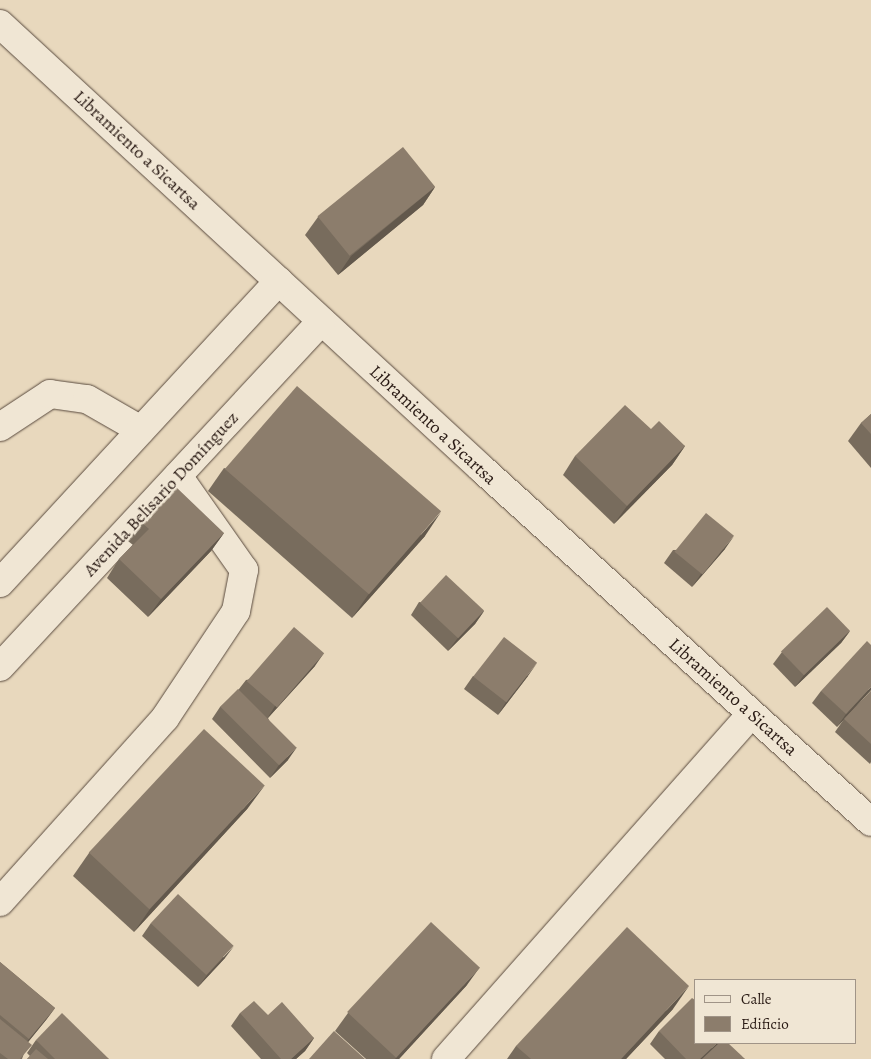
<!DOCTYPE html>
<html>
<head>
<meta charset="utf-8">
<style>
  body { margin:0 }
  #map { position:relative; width:871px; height:1059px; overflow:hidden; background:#e8d8bd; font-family:Alegreya,serif }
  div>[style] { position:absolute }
  .roads { filter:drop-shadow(0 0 1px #594a3e) drop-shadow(0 0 1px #594a3e) }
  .street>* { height:28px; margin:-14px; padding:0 14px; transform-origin:14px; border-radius:14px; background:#f0e6d4 }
  .secondary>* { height:28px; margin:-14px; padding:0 14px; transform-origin:14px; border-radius:14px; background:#f0e6d4 }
  .wall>* { inset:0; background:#786c5d }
  .shaded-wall>* { inset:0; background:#62584c }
  .building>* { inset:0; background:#8c7d6c; transform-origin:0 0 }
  span { translate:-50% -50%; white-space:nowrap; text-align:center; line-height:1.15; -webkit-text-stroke:5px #f0e6d4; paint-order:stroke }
  .street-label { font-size:18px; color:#291a14 }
  .legend { position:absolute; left:694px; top:979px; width:162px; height:65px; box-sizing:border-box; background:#f0e6d4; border:1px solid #a09487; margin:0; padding:6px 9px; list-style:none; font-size:15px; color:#291a14 }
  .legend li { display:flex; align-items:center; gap:10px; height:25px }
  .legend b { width:25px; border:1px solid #a09487 }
</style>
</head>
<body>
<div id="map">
  <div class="roads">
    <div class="street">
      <i style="left:0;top:427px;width:60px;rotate:-33.4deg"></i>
      <i style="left:50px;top:394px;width:37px;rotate:8deg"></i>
      <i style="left:87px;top:399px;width:62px;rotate:29.9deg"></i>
      <i style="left:0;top:902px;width:247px;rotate:-48.1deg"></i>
      <i style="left:165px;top:718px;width:128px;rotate:-56.4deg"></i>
      <i style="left:236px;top:611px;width:42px;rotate:-79deg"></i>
      <i style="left:244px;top:570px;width:115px;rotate:-125.1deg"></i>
      <i style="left:446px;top:1059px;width:460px;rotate:-48.5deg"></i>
    </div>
    <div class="secondary">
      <i style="left:0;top:24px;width:656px;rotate:42.71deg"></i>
      <i style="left:482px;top:469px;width:525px;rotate:42.22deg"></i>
      <i style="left:0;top:583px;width:411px;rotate:-47.3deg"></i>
      <i style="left:0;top:667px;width:472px;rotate:-47.1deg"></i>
    </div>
  </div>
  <div class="wall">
    <i style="clip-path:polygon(435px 187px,423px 205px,338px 275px,305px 235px,318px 217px)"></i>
    <i style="clip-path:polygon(871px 414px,871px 468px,848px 441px,861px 423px)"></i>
    <i style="clip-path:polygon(651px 429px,685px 446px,672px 465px,614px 524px,563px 475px,575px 456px)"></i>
    <i style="clip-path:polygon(224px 468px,425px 536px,352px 618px,208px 491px)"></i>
    <i style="clip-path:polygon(141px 522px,224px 533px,211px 551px,148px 617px,107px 578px,119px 559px,133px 545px,128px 541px)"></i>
    <i style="clip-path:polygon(725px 549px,692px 587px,664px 563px,673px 550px)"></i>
    <i style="clip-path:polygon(419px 602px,484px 611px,475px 624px,448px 651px,411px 615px)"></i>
    <i style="clip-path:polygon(850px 631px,841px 643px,795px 687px,773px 664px,782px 652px)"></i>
    <i style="clip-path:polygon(315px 666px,268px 718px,288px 760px,270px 778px,212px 719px,220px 707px,239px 689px,246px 680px)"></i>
    <i style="clip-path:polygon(473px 676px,528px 676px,498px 715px,464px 689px)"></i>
    <i style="clip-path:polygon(871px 690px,837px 727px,812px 703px,821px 691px)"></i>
    <i style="clip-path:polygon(871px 691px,871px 762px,870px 764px,835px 732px,844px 719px)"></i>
    <i style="clip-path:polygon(248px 808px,134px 932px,73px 876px,89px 853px)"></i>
    <i style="clip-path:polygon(151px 923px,225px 958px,198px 987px,142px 936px)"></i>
    <i style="clip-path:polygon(0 962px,55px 1008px,46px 1020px,28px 1042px,22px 1059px,0 1059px)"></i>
    <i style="clip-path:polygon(467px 985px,399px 1059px,366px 1059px,335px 1031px,348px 1013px)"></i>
    <i style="clip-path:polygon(673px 1009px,626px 1059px,507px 1059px,516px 1046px)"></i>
    <i style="clip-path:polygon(240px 1013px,268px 1015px,314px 1038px,305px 1051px,296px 1059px,261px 1059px,231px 1026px)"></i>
    <i style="clip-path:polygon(659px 1031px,695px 1043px,745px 1059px,665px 1059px,650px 1044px)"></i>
    <i style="clip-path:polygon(36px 1040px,109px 1059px,27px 1059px,30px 1056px,27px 1053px)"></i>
  </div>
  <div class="shaded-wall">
    <i style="clip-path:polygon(435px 187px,423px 205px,338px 275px,351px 256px)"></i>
    <i style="clip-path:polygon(685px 446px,672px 465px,614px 524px,627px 506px)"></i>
    <i style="clip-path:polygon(441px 512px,425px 536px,352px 618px,368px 595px)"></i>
    <i style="clip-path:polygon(224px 533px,211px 551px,148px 617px,161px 599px)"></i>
    <i style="clip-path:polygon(734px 536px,725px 549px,692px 587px,701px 574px)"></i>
    <i style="clip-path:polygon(484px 611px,475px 624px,448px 651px,457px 639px)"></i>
    <i style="clip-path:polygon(850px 631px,841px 643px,795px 687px,804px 675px)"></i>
    <i style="clip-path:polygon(324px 653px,315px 666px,267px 719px,275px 706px)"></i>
    <i style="clip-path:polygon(537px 663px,528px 676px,498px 715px,506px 702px)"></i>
    <i style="clip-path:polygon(871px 687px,871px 690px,837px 727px,846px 714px)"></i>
    <i style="clip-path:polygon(297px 747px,288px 760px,270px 778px,279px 765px)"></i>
    <i style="clip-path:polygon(265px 785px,248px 808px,134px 932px,150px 909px)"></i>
    <i style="clip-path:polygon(234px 946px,225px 958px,198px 987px,207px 975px)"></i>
    <i style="clip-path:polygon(480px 967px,467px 985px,399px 1059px,395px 1059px)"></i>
    <i style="clip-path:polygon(689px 986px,673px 1009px,626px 1059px,621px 1059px)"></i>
    <i style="clip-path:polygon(55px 1008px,46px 1020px,20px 1052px,29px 1039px)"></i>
    <i style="clip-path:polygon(314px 1038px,305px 1051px,296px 1059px,291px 1059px)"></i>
    <i style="clip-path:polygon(717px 1043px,720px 1043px,704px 1059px,700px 1059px)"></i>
  </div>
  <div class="building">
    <i style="left:403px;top:147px;width:51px;height:110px;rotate:51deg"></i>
    <i style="left:297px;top:386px;width:191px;height:110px;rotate:41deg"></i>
    <i style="clip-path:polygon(625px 405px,651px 429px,659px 421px,685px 446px,627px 506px,575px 456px)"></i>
    <i style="clip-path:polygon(871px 414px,871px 434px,861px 423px)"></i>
    <i style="clip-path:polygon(176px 487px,224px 533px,161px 599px,119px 559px,149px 529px,141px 522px)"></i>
    <i style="left:706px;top:513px;width:36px;height:50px;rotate:39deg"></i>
    <i style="left:446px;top:575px;width:52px;height:38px;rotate:43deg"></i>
    <i style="left:827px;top:607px;width:33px;height:64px;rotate:46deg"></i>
    <i style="left:294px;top:627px;width:40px;height:72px;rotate:41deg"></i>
    <i style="left:504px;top:637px;width:42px;height:50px;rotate:38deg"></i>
    <i style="clip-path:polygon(867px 641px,871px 645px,871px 687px,846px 714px,821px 691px)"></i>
    <i style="left:238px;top:689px;width:83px;height:25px;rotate:45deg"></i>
    <i style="clip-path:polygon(871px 691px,871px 744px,844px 719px)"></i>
    <i style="left:204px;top:729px;width:83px;height:169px;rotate:43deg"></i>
    <i style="left:178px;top:894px;width:76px;height:40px;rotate:43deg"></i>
    <i style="left:431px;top:922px;width:67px;height:123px;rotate:43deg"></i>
    <i style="clip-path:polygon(627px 927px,689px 986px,621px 1059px,531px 1059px,516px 1046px)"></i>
    <i style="clip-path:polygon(0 962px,55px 1008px,29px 1039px,0 1015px)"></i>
    <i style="clip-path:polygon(692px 998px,695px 1000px,695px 1043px,717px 1043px,700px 1059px,686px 1059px,659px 1031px)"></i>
    <i style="clip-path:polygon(254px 1001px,268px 1015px,282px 1002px,314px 1038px,291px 1059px,281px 1059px,240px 1013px)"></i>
    <i style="clip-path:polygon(62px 1013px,109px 1059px,55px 1059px,36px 1040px)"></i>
    <i style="clip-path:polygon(0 1019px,32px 1045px,20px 1059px,8px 1059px,0 1053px)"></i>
    <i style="clip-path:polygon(334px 1031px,365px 1059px,309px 1059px)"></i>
    <i style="clip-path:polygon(719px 1043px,728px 1043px,745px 1059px,702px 1059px)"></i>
    <i style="clip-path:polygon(36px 1049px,48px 1059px,27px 1059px)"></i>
  </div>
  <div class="street-label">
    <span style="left:137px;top:150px;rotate:43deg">Libramiento a Sicartsa</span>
    <span style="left:433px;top:425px;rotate:43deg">Libramiento a Sicartsa</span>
    <span style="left:161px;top:494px;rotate:-47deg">Avenida Belisario Domínguez</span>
    <span style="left:733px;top:697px;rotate:42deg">Libramiento a Sicartsa</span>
  </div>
  <ul class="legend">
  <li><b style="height:6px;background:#f0e6d4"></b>Calle</li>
  <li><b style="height:14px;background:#8c7d6c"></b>Edificio</li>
  </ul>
</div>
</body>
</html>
